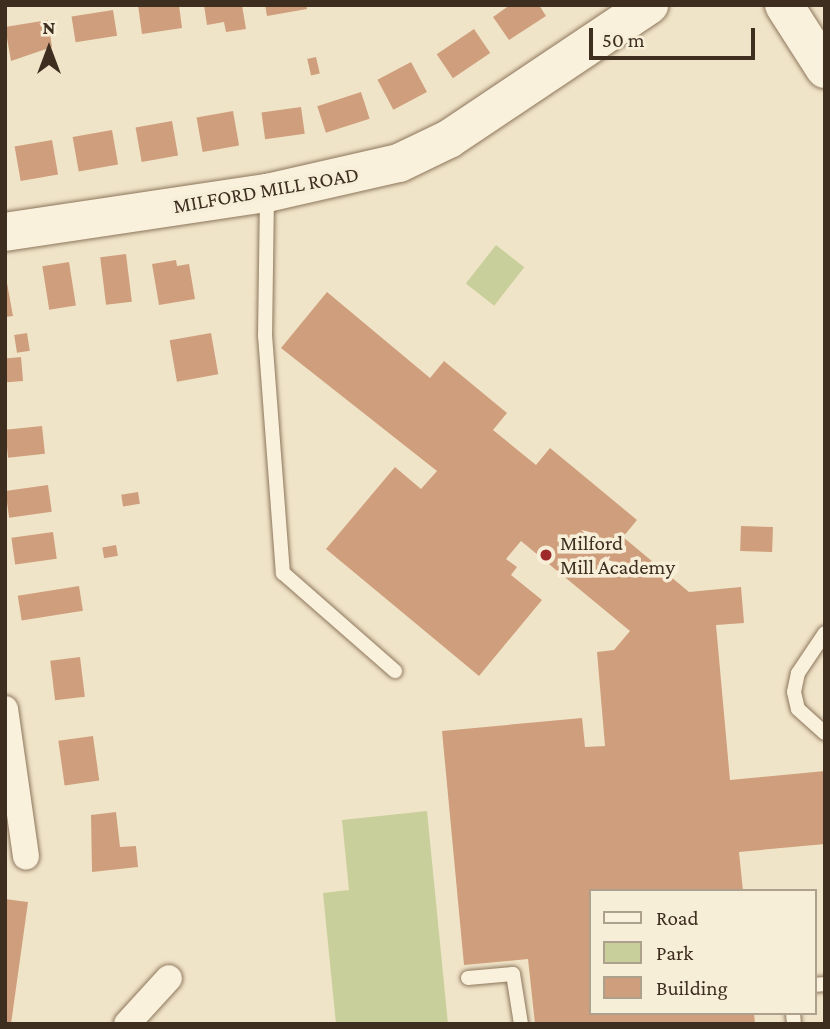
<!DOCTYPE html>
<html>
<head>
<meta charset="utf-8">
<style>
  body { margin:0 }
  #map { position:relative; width:830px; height:1029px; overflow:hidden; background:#f0e4c8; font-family:"Crimson Pro",serif }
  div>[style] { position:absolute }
  .green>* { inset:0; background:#c9cf9b; transform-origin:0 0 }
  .building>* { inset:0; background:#cf9f7d; transform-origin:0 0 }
  .roads { filter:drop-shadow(0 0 2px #8d765c) drop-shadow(0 0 2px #8d765c) }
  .service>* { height:14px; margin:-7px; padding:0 7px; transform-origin:7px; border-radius:7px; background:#faf1dc }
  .minor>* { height:26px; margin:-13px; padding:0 13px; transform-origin:13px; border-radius:13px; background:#faf1dc }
  .secondary>* { height:38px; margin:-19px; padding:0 19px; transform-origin:19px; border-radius:19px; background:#faf1dc }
  .dots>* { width:19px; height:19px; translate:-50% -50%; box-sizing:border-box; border:4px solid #f7eed8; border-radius:50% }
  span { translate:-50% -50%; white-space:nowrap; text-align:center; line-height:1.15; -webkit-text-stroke:7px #f7eed8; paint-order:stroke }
  .street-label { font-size:21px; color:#3d2e20 }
  .poi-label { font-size:21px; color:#3d2e20 }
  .left { translate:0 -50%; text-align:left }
  .frame { position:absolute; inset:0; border:7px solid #3d2e20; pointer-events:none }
  .legend { position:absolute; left:589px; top:889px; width:228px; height:126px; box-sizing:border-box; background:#f7eed8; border:2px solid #ada18e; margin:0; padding:9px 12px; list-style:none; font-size:21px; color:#3d2e20 }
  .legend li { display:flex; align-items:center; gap:14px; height:35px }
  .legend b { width:35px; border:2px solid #ada18e }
  .north { position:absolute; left:14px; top:14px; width:70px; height:70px; -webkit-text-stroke:5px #f7eed8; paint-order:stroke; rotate:0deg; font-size:19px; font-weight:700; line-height:28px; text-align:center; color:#3d2e20 }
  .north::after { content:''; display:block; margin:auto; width:24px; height:32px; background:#3d2e20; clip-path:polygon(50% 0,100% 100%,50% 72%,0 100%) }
  .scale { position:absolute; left:589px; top:28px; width:166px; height:32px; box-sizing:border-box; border:4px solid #3d2e20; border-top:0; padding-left:9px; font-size:21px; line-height:24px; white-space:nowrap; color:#3d2e20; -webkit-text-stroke:5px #f7eed8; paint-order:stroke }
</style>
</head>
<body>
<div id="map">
  <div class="green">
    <i style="left:496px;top:245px;width:36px;height:49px;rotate:38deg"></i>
    <i style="clip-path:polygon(427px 811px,448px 1024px,336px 1024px,323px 893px,349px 890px,342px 820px)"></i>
  </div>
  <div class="building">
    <i style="clip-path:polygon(138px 5px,179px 5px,182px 28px,142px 34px)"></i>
    <i style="clip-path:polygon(204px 5px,242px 5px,246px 29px,226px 32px,224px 22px,207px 25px)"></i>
    <i style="clip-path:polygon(265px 5px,306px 5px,307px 9px,267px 16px)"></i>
    <i style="clip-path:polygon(510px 5px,539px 5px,546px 16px,509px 40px,493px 17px)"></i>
    <i style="left:113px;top:10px;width:26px;height:42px;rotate:81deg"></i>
    <i style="clip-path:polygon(48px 20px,52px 47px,11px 61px,5px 27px)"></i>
    <i style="left:474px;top:29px;width:29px;height:45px;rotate:56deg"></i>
    <i style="left:316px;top:57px;width:17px;height:9px;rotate:77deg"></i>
    <i style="left:411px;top:62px;width:34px;height:38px;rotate:62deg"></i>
    <i style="left:361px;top:92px;width:28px;height:46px;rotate:72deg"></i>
    <i style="left:301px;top:107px;width:27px;height:40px;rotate:82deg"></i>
    <i style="left:233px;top:111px;width:35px;height:37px;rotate:80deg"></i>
    <i style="left:172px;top:121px;width:35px;height:37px;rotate:80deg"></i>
    <i style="left:112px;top:130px;width:35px;height:40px;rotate:80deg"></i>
    <i style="left:52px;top:140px;width:35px;height:38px;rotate:80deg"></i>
    <i style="left:126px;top:254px;width:48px;height:26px;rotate:83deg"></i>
    <i style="clip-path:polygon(176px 260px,177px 266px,189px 264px,195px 299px,159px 305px,152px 264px)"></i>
    <i style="left:69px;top:262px;width:44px;height:27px;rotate:81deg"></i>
    <i style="clip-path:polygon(5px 272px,13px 316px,5px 317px)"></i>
    <i style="clip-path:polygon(327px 292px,430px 378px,444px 361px,507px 413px,493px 430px,536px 465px,550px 448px,637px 520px,623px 537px,689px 592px,741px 587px,744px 623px,716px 625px,730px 780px,825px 771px,825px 844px,739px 852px,743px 891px,590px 891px,590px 1013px,754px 1013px,755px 1024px,535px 1024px,528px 959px,464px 965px,442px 731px,582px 718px,585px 747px,605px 746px,597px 652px,614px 650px,630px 631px,521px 541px,506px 559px,517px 567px,511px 575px,542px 600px,479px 676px,326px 549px,395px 467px,421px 489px,437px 471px,281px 348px)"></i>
    <i style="left:27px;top:333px;width:18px;height:13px;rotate:81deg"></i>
    <i style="left:211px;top:333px;width:42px;height:42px;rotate:80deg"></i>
    <i style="left:21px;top:357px;width:24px;height:16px;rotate:85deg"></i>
    <i style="left:42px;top:426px;width:28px;height:37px;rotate:84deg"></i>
    <i style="left:48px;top:485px;width:27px;height:43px;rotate:82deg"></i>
    <i style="left:138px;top:492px;width:12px;height:17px;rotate:81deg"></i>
    <i style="left:741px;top:526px;width:32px;height:25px;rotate:2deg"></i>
    <i style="left:53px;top:532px;width:27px;height:42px;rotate:82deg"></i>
    <i style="left:116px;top:545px;width:11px;height:14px;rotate:80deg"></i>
    <i style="left:79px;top:586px;width:25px;height:62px;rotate:81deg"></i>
    <i style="left:80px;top:657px;width:40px;height:30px;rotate:83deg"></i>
    <i style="left:93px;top:736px;width:45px;height:35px;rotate:82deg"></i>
    <i style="clip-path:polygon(116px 812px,120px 847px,136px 846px,138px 867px,92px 872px,91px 815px)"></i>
    <i style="clip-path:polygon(5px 899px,28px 902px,11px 1024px,5px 1024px)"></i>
  </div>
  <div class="roads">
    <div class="service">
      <i style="left:267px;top:195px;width:140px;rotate:90.8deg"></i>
      <i style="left:265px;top:335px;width:239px;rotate:85.7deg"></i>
      <i style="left:283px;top:573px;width:149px;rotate:41.2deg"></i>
      <i style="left:825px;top:633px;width:48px;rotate:124deg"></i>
      <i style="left:798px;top:673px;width:19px;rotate:102deg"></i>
      <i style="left:794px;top:692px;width:17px;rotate:77deg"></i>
      <i style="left:798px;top:709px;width:36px;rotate:42deg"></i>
      <i style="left:468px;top:978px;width:45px;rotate:-5.1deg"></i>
      <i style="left:513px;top:974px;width:51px;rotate:80.9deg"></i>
      <i style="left:814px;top:985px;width:11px;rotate:-5deg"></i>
      <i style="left:793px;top:1013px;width:11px;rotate:85deg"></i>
    </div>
    <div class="minor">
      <i style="left:5px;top:709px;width:149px;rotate:81.9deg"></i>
      <i style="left:127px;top:1024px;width:62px;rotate:-47.6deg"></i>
    </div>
    <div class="secondary">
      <i style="left:784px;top:5px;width:76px;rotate:57.4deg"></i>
      <i style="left:5px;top:232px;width:265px;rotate:-8.5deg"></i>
      <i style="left:267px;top:193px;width:135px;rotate:-12.8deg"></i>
      <i style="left:399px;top:163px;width:55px;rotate:-25.6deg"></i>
      <i style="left:449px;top:139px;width:241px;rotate:-33.8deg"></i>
    </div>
  </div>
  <div class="dots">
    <i style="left:546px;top:555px;background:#9e2a2b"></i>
  </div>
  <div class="street-label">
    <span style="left:266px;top:190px;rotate:-10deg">MILFORD MILL ROAD</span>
  </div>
  <div class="poi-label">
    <span class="left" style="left:560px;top:555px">Milford<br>Mill Academy</span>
  </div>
  <div class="frame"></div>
  <ul class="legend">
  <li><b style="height:9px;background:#faf1dc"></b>Road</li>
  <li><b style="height:19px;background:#c9cf9b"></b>Park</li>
  <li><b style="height:19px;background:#cf9f7d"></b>Building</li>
  </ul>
  <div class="north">N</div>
  <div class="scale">50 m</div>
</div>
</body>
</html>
